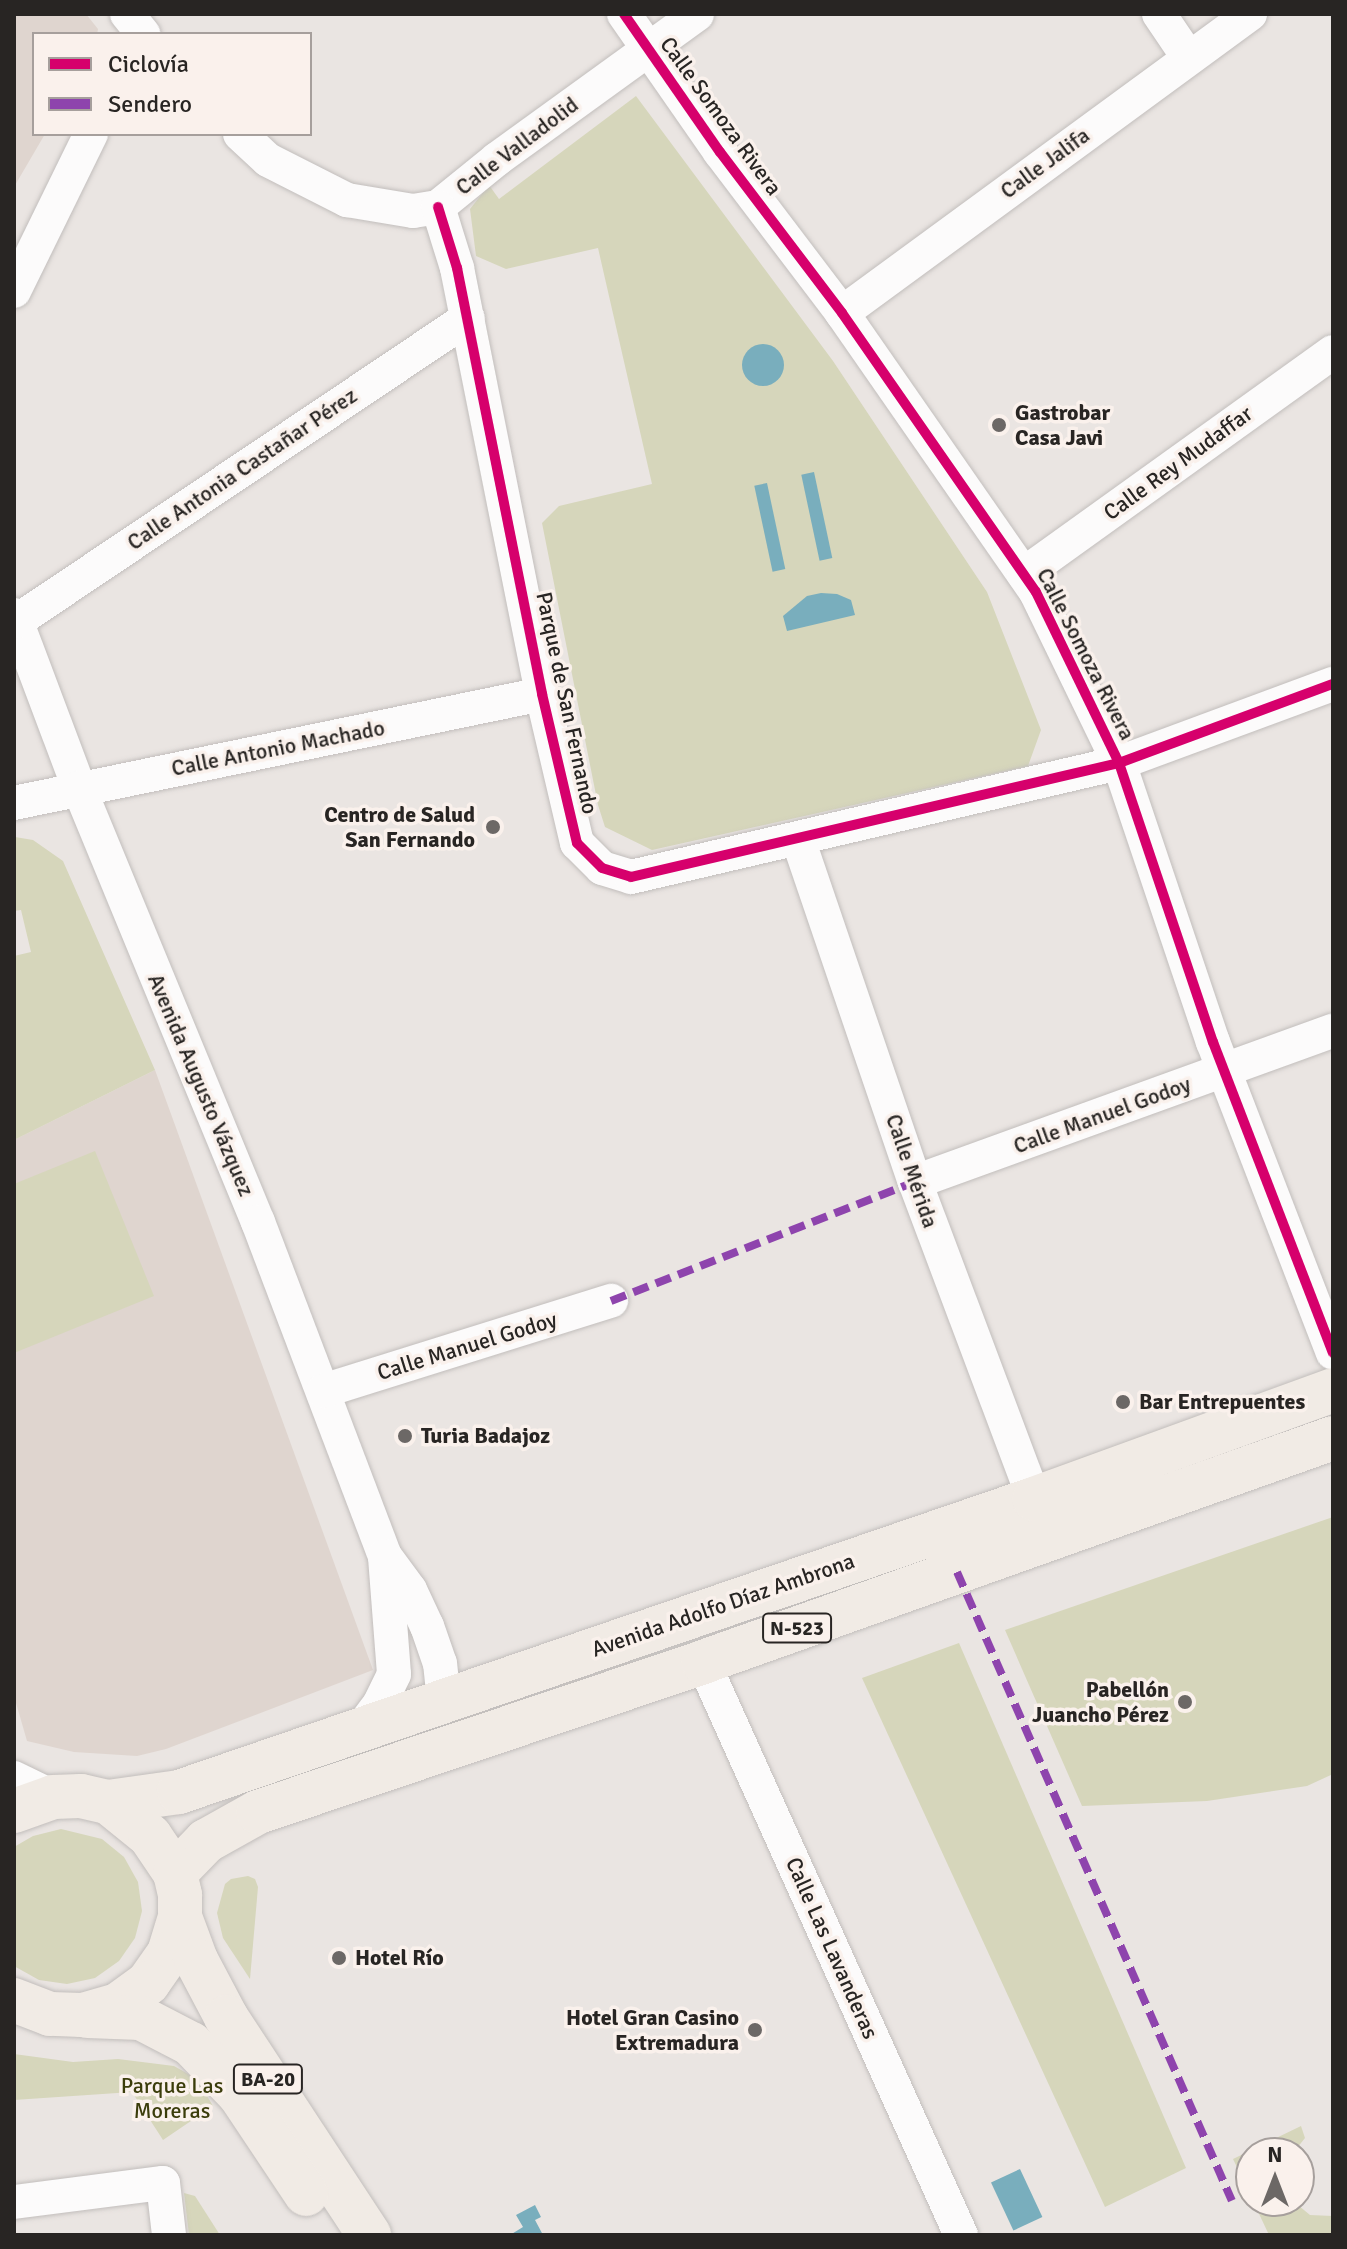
<!DOCTYPE html>
<html>
<head>
<meta charset="utf-8">
<style>
  body { margin:0 }
  #map { position:relative; width:1347px; height:2249px; overflow:hidden; background:#eae5e2; font-family:Signika,sans-serif }
  div>[style] { position:absolute }
  .built>* { inset:0; background:#dfd5cf }
  .green>* { inset:0; background:#d6d6bb }
  .water>* { inset:0; background:#79aebd; transform-origin:0 0 }
  .round { border-radius:50% }
  .roads { filter:drop-shadow(0 0 2px #c2bebc) drop-shadow(0 0 2px #c2bebc) }
  .minor>* { height:34px; margin:-17px; padding:0 17px; transform-origin:17px; border-radius:17px; background:#fcfbfb }
  .highway>* { height:44px; margin:-22px; padding:0 22px; transform-origin:22px; border-radius:22px; background:#f1ebe5 }
  .quiet>* { height:8px; margin-top:-4px; transform-origin:0; background:repeating-linear-gradient(90deg,#8e44ad 0 16px,transparent 0 24px) }
  .cycleway>* { height:10px; margin:-5px; padding:0 5px; transform-origin:5px; border-radius:5px; background:#d6006c }
  .dots>* { width:22px; height:22px; translate:-50% -50%; box-sizing:border-box; border:4px solid #faf1ec; border-radius:50% }
  span { translate:-50% -50%; white-space:nowrap; text-align:center; line-height:1.15; -webkit-text-stroke:7px #faf1ec; paint-order:stroke }
  .shield-label span { padding:2px 6px; background:#faf1ec; border:2px solid; border-radius:6px; -webkit-text-stroke-width:0 }
  .shield-label { font-size:20px; color:#282523; font-weight:700 }
  .street-label { font-size:22px; color:#282523 }
  .poi-label { font-size:22px; color:#282523; font-weight:700 }
  .left { translate:0 -50%; text-align:left }
  .right { translate:-100% -50%; text-align:right }
  .park-label { font-size:22px; color:#3b3d0b }
  .frame { position:absolute; inset:0; border:16px solid #282523; pointer-events:none }
  .legend { position:absolute; left:32px; top:32px; width:280px; height:104px; box-sizing:border-box; background:#faf1ec; border:2px solid #a69f9c; margin:0; padding:10px 14px; list-style:none; font-size:24px; color:#282523 }
  .legend li { display:flex; align-items:center; gap:16px; height:40px }
  .legend b { width:40px; border:2px solid #a69f9c }
  .north { position:absolute; left:1235px; top:2137px; width:80px; height:80px; box-sizing:border-box; background:#faf1ec; border:2px solid #a69f9c; border-radius:50%; rotate:0deg; font-size:22px; font-weight:700; line-height:32px; text-align:center; color:#282523 }
  .north::after { content:''; display:block; margin:auto; width:28px; height:36px; background:#6c6866; clip-path:polygon(50% 0,100% 100%,50% 72%,0 100%) }
</style>
</head>
<body>
<div id="map">
  <div class="built">
    <i style="clip-path:polygon(14px 14px,86px 14px,98px 29px,97px 34px,34px 34px,34px 134px,45px 134px,14px 187px)"></i>
    <i style="clip-path:polygon(155px 1070px,373px 1670px,166px 1749px,137px 1756px,74px 1752px,27px 1741px,14px 1696px,14px 1140px)"></i>
  </div>
  <div class="green">
    <i style="clip-path:polygon(636px 96px,833px 361px,987px 592px,1041px 730px,1028px 766px,652px 850px,605px 827px,598px 805px,542px 523px,559px 506px,652px 484px,598px 248px,506px 269px,476px 256px,470px 209px,489px 185px,499px 199px)"></i>
    <i style="clip-path:polygon(15px 837px,33px 840px,63px 861px,155px 1070px,14px 1140px,14px 956px,31px 952px,21px 910px,14px 911px)"></i>
    <i style="clip-path:polygon(95px 1151px,154px 1296px,14px 1353px,14px 1184px)"></i>
    <i style="clip-path:polygon(1333px 1517px,1333px 1774px,1307px 1786px,1207px 1801px,1082px 1806px,1005px 1630px)"></i>
    <i style="clip-path:polygon(959px 1643px,1186px 2168px,1105px 2207px,862px 1678px)"></i>
    <i style="clip-path:polygon(61px 1829px,102px 1839px,124px 1857px,138px 1882px,142px 1911px,135px 1938px,119px 1961px,95px 1978px,67px 1984px,39px 1980px,14px 1966px,14px 1847px,33px 1836px)"></i>
    <i style="clip-path:polygon(248px 1876px,255px 1879px,258px 1887px,250px 1979px,223px 1938px,217px 1913px,225px 1884px,231px 1879px)"></i>
    <i style="clip-path:polygon(14px 2054px,73px 2062px,118px 2059px,174px 2066px,197px 2079px,213px 2106px,163px 2140px,132px 2092px,14px 2100px)"></i>
    <i style="clip-path:polygon(1301px 2126px,1305px 2138px,1293px 2153px,1251px 2153px,1251px 2196px,1233px 2159px)"></i>
    <i style="clip-path:polygon(184px 2193px,195px 2196px,220px 2235px,189px 2235px)"></i>
    <i style="clip-path:polygon(1253px 2201px,1293px 2201px,1310px 2215px,1333px 2216px,1333px 2235px,1269px 2235px)"></i>
  </div>
  <div class="water">
    <i class="round" style="left:742px;top:344px;width:42px;height:42px"></i>
    <i style="left:814px;top:472px;width:88px;height:13px;rotate:78deg"></i>
    <i style="left:767px;top:483px;width:88px;height:13px;rotate:78deg"></i>
    <i style="clip-path:polygon(821px 593px,837px 594px,851px 600px,855px 615px,787px 631px,783px 616px,807px 596px)"></i>
    <i style="left:1020px;top:2169px;width:53px;height:32px;rotate:65deg"></i>
    <i style="clip-path:polygon(535px 2205px,541px 2217px,535px 2220px,543px 2235px,510px 2235px,523px 2227px,516px 2215px)"></i>
  </div>
  <div class="roads">
    <div class="minor">
      <i style="left:127px;top:14px;width:26px;rotate:51deg"></i>
      <i style="left:624px;top:14px;width:168px;rotate:55.2deg"></i>
      <i style="left:720px;top:152px;width:202px;rotate:52.8deg"></i>
      <i style="left:842px;top:313px;width:340px;rotate:55.2deg"></i>
      <i style="left:1036px;top:592px;width:190px;rotate:64.1deg"></i>
      <i style="left:1119px;top:763px;width:294px;rotate:71.4deg"></i>
      <i style="left:1213px;top:1042px;width:333px;rotate:68.9deg"></i>
      <i style="left:1159px;top:14px;width:52px;rotate:56deg"></i>
      <i style="left:240px;top:134px;width:38px;rotate:43deg"></i>
      <i style="left:268px;top:160px;width:89px;rotate:26.9deg"></i>
      <i style="left:347px;top:200px;width:67px;rotate:9.5deg"></i>
      <i style="left:413px;top:211px;width:25px;rotate:-9deg"></i>
      <i style="left:438px;top:207px;width:76px;rotate:-39.1deg"></i>
      <i style="left:497px;top:159px;width:247px;rotate:-35.9deg"></i>
      <i style="left:438px;top:207px;width:64px;rotate:72.7deg"></i>
      <i style="left:457px;top:268px;width:434px;rotate:78.7deg"></i>
      <i style="left:542px;top:694px;width:153px;rotate:76.8deg"></i>
      <i style="left:577px;top:843px;width:35px;rotate:45deg"></i>
      <i style="left:602px;top:868px;width:30px;rotate:17deg"></i>
      <i style="left:631px;top:877px;width:501px;rotate:-13.15deg"></i>
      <i style="left:1119px;top:763px;width:228px;rotate:-20.3deg"></i>
      <i style="left:14px;top:291px;width:175px;rotate:-63.9deg"></i>
      <i style="left:842px;top:313px;width:506px;rotate:-36.24deg"></i>
      <i style="left:1024px;top:574px;width:380px;rotate:-35.7deg"></i>
      <i style="left:14px;top:615px;width:185px;rotate:69.4deg"></i>
      <i style="left:79px;top:788px;width:469px;rotate:67.6deg"></i>
      <i style="left:258px;top:1222px;width:357px;rotate:69.2deg"></i>
      <i style="left:385px;top:1556px;width:42px;rotate:53.7deg"></i>
      <i style="left:410px;top:1590px;width:40px;rotate:65deg"></i>
      <i style="left:427px;top:1626px;width:39px;rotate:71deg"></i>
      <i style="left:440px;top:1663px;width:38px;rotate:84deg"></i>
      <i style="left:17px;top:621px;width:543px;rotate:-33.89deg"></i>
      <i style="left:14px;top:803px;width:539px;rotate:-11.66deg"></i>
      <i style="left:798px;top:839px;width:362px;rotate:71.2deg"></i>
      <i style="left:915px;top:1182px;width:339px;rotate:69.4deg"></i>
      <i style="left:915px;top:1182px;width:444px;rotate:-19.9deg"></i>
      <i style="left:323px;top:1391px;width:302px;rotate:-17.4deg"></i>
      <i style="left:703px;top:1662px;width:628px;rotate:65.76deg"></i>
      <i style="left:360px;top:1730px;width:34px;rotate:-53deg"></i>
      <i style="left:380px;top:1703px;width:32px;rotate:-64deg"></i>
      <i style="left:394px;top:1674px;width:118px;rotate:-94.4deg"></i>
      <i style="left:14px;top:1778px;width:43px;rotate:26deg"></i>
      <i style="left:14px;top:2202px;width:150px;rotate:-7.3deg"></i>
      <i style="left:163px;top:2183px;width:52px;rotate:83.4deg"></i>
    </div>
    <div class="highway">
      <i style="left:108px;top:1802px;width:72px;rotate:-8deg"></i>
      <i style="left:179px;top:1792px;width:904px;rotate:-18.92deg"></i>
      <i style="left:1034px;top:1499px;width:318px;rotate:-20deg"></i>
      <i style="left:14px;top:1811px;width:41px;rotate:-19.7deg"></i>
      <i style="left:53px;top:1797px;width:28px;rotate:-2deg"></i>
      <i style="left:81px;top:1796px;width:28px;rotate:13deg"></i>
      <i style="left:108px;top:1802px;width:54px;rotate:39deg"></i>
      <i style="left:150px;top:1836px;width:45px;rotate:56deg"></i>
      <i style="left:175px;top:1873px;width:23px;rotate:77deg"></i>
      <i style="left:180px;top:1895px;width:22px;rotate:90deg"></i>
      <i style="left:180px;top:1917px;width:38px;rotate:107deg"></i>
      <i style="left:169px;top:1953px;width:37px;rotate:125deg"></i>
      <i style="left:148px;top:1983px;width:37px;rotate:144deg"></i>
      <i style="left:118px;top:2005px;width:37px;rotate:164deg"></i>
      <i style="left:82px;top:2015px;width:32px;rotate:-178deg"></i>
      <i style="left:50px;top:2014px;width:39px;rotate:-159deg"></i>
      <i style="left:175px;top:1873px;width:45px;rotate:-45.9deg"></i>
      <i style="left:206px;top:1841px;width:60px;rotate:-29.1deg"></i>
      <i style="left:258px;top:1812px;width:470px;rotate:-18.6deg"></i>
      <i style="left:703px;top:1662px;width:669px;rotate:-19.57deg"></i>
      <i style="left:180px;top:1917px;width:46px;rotate:69.6deg"></i>
      <i style="left:196px;top:1960px;width:64px;rotate:62.2deg"></i>
      <i style="left:226px;top:2017px;width:261px;rotate:56.7deg"></i>
      <i style="left:88px;top:2016px;width:53px;rotate:2.2deg"></i>
      <i style="left:141px;top:2018px;width:56px;rotate:27.5deg"></i>
      <i style="left:191px;top:2044px;width:71px;rotate:46.1deg"></i>
      <i style="left:240px;top:2095px;width:119px;rotate:56.3deg"></i>
    </div>
  </div>
  <div class="quiet">
    <i style="left:611px;top:1301px;width:326px;rotate:-21.4deg"></i>
    <i style="left:957px;top:1572px;width:686px;rotate:66.38deg"></i>
  </div>
  <div class="cycleway">
    <i style="left:624px;top:14px;width:168px;rotate:55.2deg"></i>
    <i style="left:720px;top:152px;width:202px;rotate:52.8deg"></i>
    <i style="left:842px;top:313px;width:340px;rotate:55.2deg"></i>
    <i style="left:1036px;top:592px;width:190px;rotate:64.1deg"></i>
    <i style="left:1119px;top:763px;width:294px;rotate:71.4deg"></i>
    <i style="left:1213px;top:1042px;width:333px;rotate:68.9deg"></i>
    <i style="left:438px;top:207px;width:64px;rotate:72.7deg"></i>
    <i style="left:457px;top:268px;width:434px;rotate:78.7deg"></i>
    <i style="left:542px;top:694px;width:153px;rotate:76.8deg"></i>
    <i style="left:577px;top:843px;width:35px;rotate:45deg"></i>
    <i style="left:602px;top:868px;width:30px;rotate:17deg"></i>
    <i style="left:631px;top:877px;width:501px;rotate:-13.15deg"></i>
    <i style="left:1119px;top:763px;width:228px;rotate:-20.3deg"></i>
  </div>
  <div class="dots">
    <i style="left:999px;top:425px;background:#6c6866"></i>
    <i style="left:493px;top:827px;background:#6c6866"></i>
    <i style="left:1123px;top:1402px;background:#6c6866"></i>
    <i style="left:405px;top:1436px;background:#6c6866"></i>
    <i style="left:1185px;top:1702px;background:#6c6866"></i>
    <i style="left:339px;top:1958px;background:#6c6866"></i>
    <i style="left:755px;top:2030px;background:#6c6866"></i>
  </div>
  <div class="shield-label">
    <span style="left:797px;top:1628px">N-523</span>
    <span style="left:268px;top:2079px">BA-20</span>
  </div>
  <div class="street-label">
    <span style="left:721px;top:116px;rotate:54deg">Calle Somoza Rivera</span>
    <span style="left:517px;top:146px;rotate:-37deg">Calle Valladolid</span>
    <span style="left:1045px;top:163px;rotate:-36deg">Calle Jalifa</span>
    <span style="left:1178px;top:463px;rotate:-36deg">Calle Rey Mudaffar</span>
    <span style="left:242px;top:469px;rotate:-34deg">Calle Antonia Castañar Pérez</span>
    <span style="left:1086px;top:654px;rotate:63deg">Calle Somoza Rivera</span>
    <span style="left:567px;top:703px;rotate:78deg">Parque de San Fernando</span>
    <span style="left:278px;top:748px;rotate:-11deg">Calle Antonio Machado</span>
    <span style="left:201px;top:1085px;rotate:67deg">Avenida Augusto Vázquez</span>
    <span style="left:1102px;top:1115px;rotate:-20deg">Calle Manuel Godoy</span>
    <span style="left:912px;top:1171px;rotate:71deg">Calle Mérida</span>
    <span style="left:467px;top:1346px;rotate:-17deg">Calle Manuel Godoy</span>
    <span style="left:723px;top:1605px;rotate:-19deg">Avenida Adolfo Díaz Ambrona</span>
    <span style="left:832px;top:1948px;rotate:66deg">Calle Las Lavanderas</span>
  </div>
  <div class="poi-label">
    <span class="left" style="left:1015px;top:425px">Gastrobar<br>Casa Javi</span>
    <span class="right" style="left:475px;top:827px">Centro de Salud<br>San Fernando</span>
    <span class="left" style="left:1139px;top:1402px">Bar Entrepuentes</span>
    <span class="left" style="left:421px;top:1436px">Turia Badajoz</span>
    <span class="right" style="left:1169px;top:1702px">Pabellón<br>Juancho Pérez</span>
    <span class="left" style="left:355px;top:1958px">Hotel Río</span>
    <span class="right" style="left:739px;top:2030px">Hotel Gran Casino<br>Extremadura</span>
  </div>
  <div class="park-label">
    <span style="left:172px;top:2098px">Parque Las<br>Moreras</span>
  </div>
  <div class="frame"></div>
  <ul class="legend">
  <li><b style="height:10px;background:#d6006c"></b>Ciclovía</li>
  <li><b style="height:10px;background:#8e44ad"></b>Sendero</li>
  </ul>
  <div class="north">N</div>
</div>
</body>
</html>
